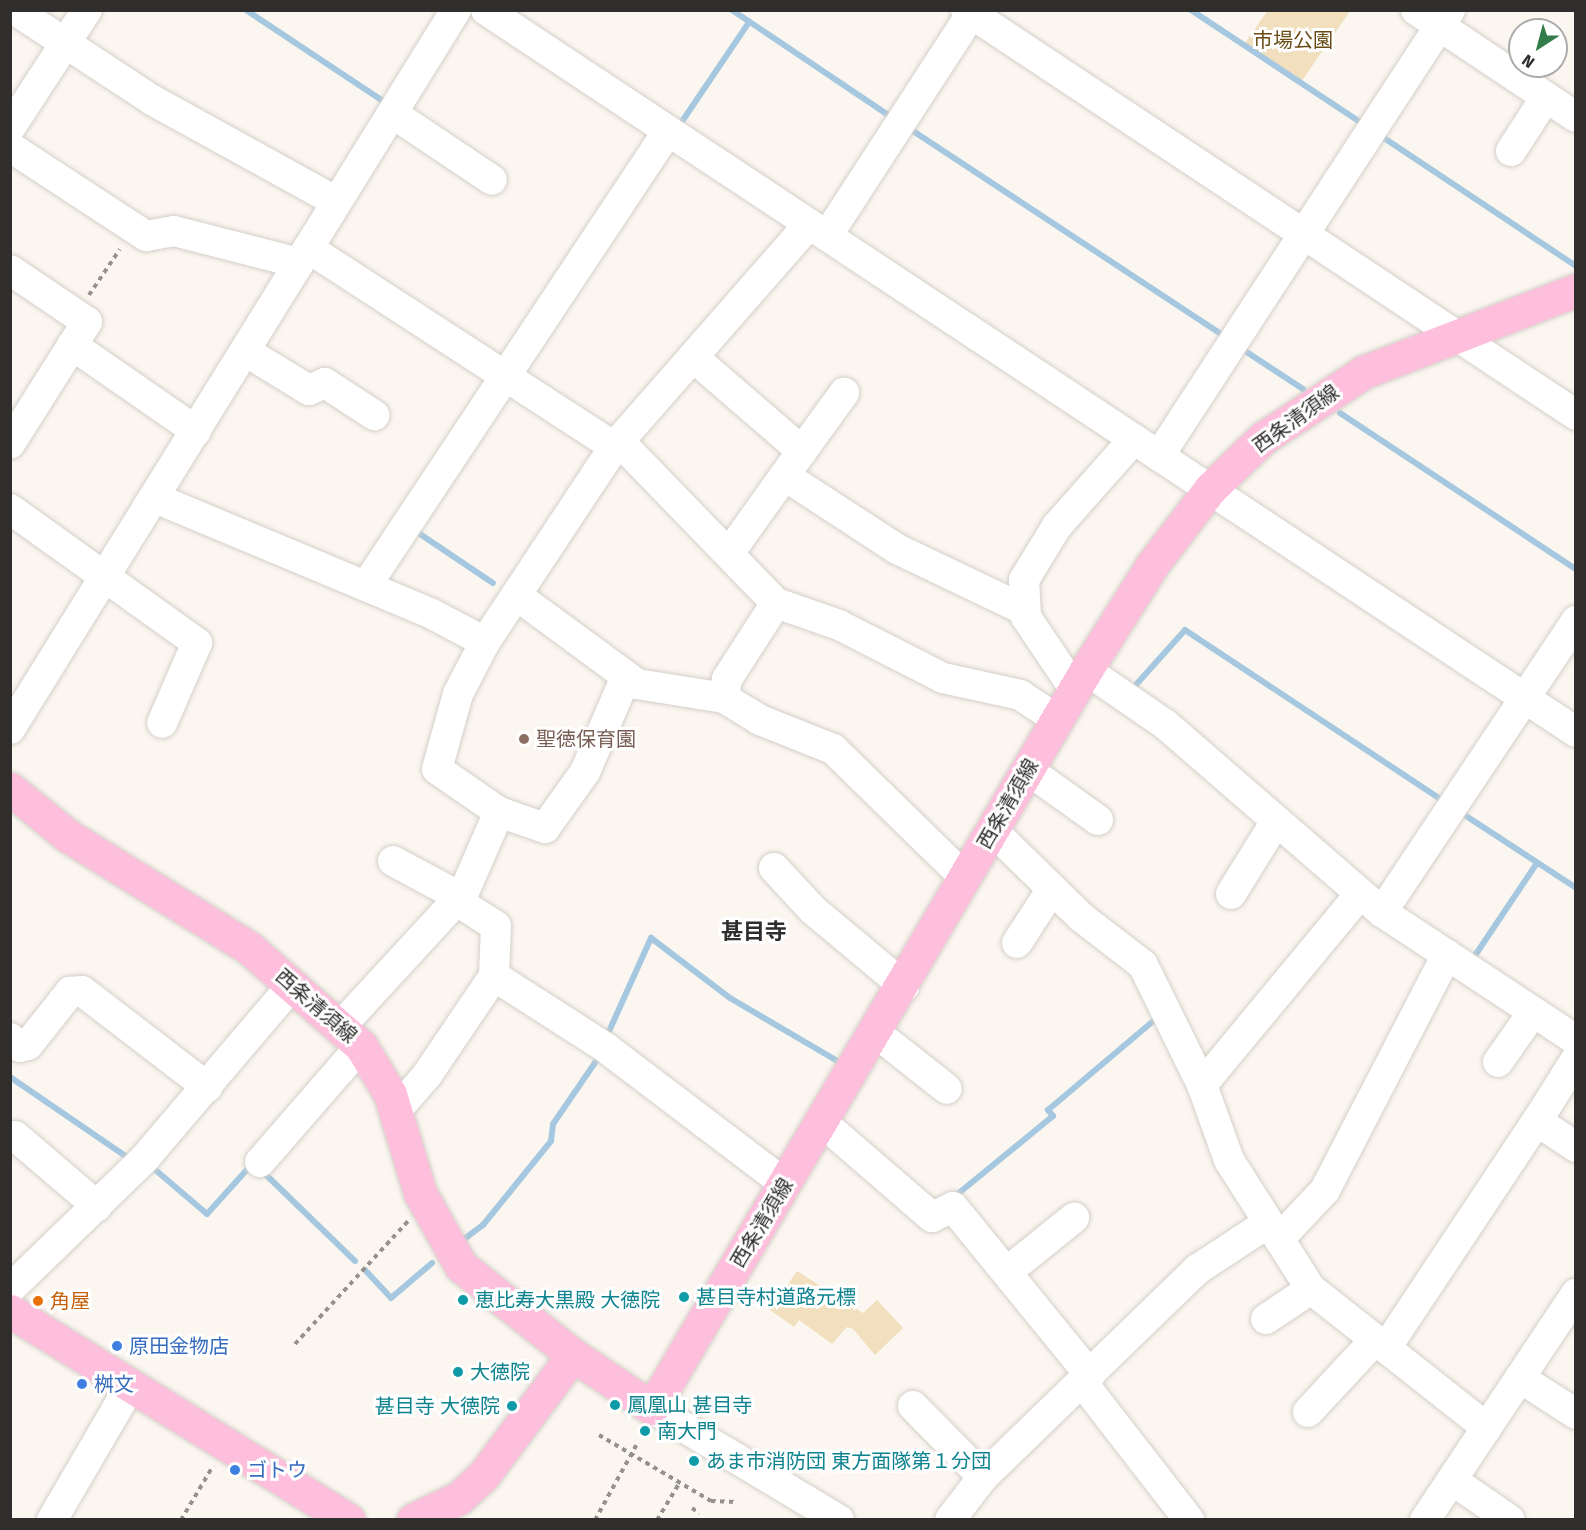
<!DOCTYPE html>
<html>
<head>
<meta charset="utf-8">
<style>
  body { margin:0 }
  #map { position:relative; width:1586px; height:1530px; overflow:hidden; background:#fbf7f0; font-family:"Fira Sans","Noto Sans JP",sans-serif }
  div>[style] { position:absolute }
  .green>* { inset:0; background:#f2dfbe }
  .stream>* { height:6px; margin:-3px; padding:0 3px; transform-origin:3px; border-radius:3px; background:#a5c7df }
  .path>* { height:4px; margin-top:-2px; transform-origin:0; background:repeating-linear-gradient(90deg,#95928e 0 4.5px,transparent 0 9px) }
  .roads { filter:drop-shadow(0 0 2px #d4cfc8) drop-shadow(0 0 2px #d4cfc8) }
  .minor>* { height:30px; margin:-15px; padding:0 15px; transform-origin:15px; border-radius:15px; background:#fff }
  .major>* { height:33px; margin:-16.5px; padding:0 16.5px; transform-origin:16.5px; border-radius:16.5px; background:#febfdd }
  .dots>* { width:16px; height:16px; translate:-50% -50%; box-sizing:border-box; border:3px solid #fff; border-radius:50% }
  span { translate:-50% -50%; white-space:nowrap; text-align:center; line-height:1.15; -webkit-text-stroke:6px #fff; paint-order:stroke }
  .park-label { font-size:20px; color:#684c14 }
  .street-label { font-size:20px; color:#302e2c }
  .education-label { font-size:20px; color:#785e54 }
  .left { translate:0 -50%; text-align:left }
  .culture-label { font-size:20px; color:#0d838f }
  .right { translate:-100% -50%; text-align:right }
  .food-label { font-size:20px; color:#c56008 }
  .shop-label { font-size:20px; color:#366cbe }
  .quarter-label { font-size:22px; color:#302e2c; font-weight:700 }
  .frame { position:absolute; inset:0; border:12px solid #302e2c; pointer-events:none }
  .north { position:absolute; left:1508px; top:18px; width:60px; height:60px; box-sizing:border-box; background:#fff; border:2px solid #acabab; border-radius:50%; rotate:216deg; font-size:16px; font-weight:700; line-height:24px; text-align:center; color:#302e2c }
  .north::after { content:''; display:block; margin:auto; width:21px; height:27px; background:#337d4b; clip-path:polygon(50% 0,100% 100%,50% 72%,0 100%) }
</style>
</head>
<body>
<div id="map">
  <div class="green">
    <i style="clip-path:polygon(1268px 10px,1350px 10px,1350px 11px,1301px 82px,1245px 43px)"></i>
    <i style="clip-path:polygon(797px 1271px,863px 1313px,877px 1300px,903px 1328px,875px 1355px,853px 1329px,847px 1327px,832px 1344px,799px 1320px,794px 1327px,770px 1310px)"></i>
  </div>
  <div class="stream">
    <i style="left:246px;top:10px;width:164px;rotate:33.6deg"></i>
    <i style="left:732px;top:10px;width:194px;rotate:33.9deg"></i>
    <i style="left:1191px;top:10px;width:210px;rotate:33.5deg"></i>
    <i style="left:681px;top:123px;width:122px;rotate:-56deg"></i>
    <i style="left:907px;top:127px;width:383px;rotate:33.4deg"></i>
    <i style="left:1378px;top:134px;width:238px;rotate:33.7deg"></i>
    <i style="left:1239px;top:347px;width:77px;rotate:33.3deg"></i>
    <i style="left:1340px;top:413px;width:283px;rotate:33.5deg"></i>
    <i style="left:414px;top:530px;width:95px;rotate:33.9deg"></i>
    <i style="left:1133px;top:688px;width:78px;rotate:-48.1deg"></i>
    <i style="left:1185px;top:630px;width:312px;rotate:33.5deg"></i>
    <i style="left:1460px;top:812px;width:139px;rotate:33.2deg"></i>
    <i style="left:1472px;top:960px;width:117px;rotate:-56.2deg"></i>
    <i style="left:606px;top:1038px;width:110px;rotate:-65.8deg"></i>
    <i style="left:651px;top:938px;width:99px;rotate:37.2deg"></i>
    <i style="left:730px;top:998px;width:129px;rotate:30.4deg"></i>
    <i style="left:10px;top:1077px;width:147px;rotate:34.4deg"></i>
    <i style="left:152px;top:1167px;width:72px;rotate:40.5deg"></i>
    <i style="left:207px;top:1214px;width:67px;rotate:-48deg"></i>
    <i style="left:261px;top:1170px;width:131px;rotate:44.1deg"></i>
    <i style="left:954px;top:1197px;width:128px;rotate:-39.3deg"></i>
    <i style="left:1053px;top:1116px;width:8px;rotate:-130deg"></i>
    <i style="left:1048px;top:1110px;width:144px;rotate:-40.2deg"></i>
    <i style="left:459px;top:1243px;width:30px;rotate:-37deg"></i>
    <i style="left:483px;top:1225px;width:108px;rotate:-51deg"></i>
    <i style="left:551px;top:1141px;width:17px;rotate:-83deg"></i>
    <i style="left:553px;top:1124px;width:85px;rotate:-55.6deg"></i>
    <i style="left:365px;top:1270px;width:38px;rotate:47deg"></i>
    <i style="left:391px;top:1298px;width:54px;rotate:-40.5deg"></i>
  </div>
  <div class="path">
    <i style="left:89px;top:295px;width:55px;rotate:-56deg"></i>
    <i style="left:295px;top:1344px;width:167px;rotate:-47.4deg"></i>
    <i style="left:599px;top:1435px;width:130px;rotate:30.5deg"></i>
    <i style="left:711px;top:1501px;width:26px;rotate:2deg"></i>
    <i style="left:692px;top:1508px;width:9px;rotate:36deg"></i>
    <i style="left:181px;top:1520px;width:63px;rotate:-59.3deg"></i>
    <i style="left:595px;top:1520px;width:89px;rotate:-61.1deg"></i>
    <i style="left:657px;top:1520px;width:44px;rotate:-58.8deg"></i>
  </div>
  <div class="roads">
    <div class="minor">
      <i style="left:15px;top:10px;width:164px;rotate:33.3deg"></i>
      <i style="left:152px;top:100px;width:211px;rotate:28.9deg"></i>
      <i style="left:486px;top:10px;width:1307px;rotate:33.52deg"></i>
      <i style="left:966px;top:10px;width:732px;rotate:33.58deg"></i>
      <i style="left:1416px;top:10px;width:192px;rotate:33.8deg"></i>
      <i style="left:392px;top:113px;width:120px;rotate:33.8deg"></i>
      <i style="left:10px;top:128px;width:141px;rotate:-56.9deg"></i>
      <i style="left:10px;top:147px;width:163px;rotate:33.2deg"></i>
      <i style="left:146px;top:236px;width:28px;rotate:-10deg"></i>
      <i style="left:174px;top:231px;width:129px;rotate:14.4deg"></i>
      <i style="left:1511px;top:151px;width:64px;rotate:-57.1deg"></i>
      <i style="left:827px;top:236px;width:270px;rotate:-57deg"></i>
      <i style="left:308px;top:248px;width:365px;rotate:33deg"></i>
      <i style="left:10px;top:270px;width:93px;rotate:34deg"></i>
      <i style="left:87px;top:322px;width:144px;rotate:122.3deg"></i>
      <i style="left:72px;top:345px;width:151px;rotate:34.7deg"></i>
      <i style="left:245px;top:351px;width:75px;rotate:31.4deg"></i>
      <i style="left:309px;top:390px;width:17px;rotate:-24deg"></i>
      <i style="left:325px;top:383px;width:59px;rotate:33.1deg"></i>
      <i style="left:693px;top:357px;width:144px;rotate:40.8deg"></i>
      <i style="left:802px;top:451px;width:124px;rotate:125.5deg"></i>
      <i style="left:619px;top:441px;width:226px;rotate:45.9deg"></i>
      <i style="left:776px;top:603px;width:67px;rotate:19.2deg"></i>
      <i style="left:839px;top:625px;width:117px;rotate:27deg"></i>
      <i style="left:943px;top:678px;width:79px;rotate:12.4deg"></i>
      <i style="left:1020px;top:695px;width:45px;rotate:33.3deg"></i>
      <i style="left:802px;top:451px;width:72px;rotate:-54.1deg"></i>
      <i style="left:1159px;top:456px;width:533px;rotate:-56.88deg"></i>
      <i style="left:785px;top:476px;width:134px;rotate:33.1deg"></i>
      <i style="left:897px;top:549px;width:142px;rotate:25.5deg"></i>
      <i style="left:155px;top:498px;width:300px;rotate:22.7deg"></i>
      <i style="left:432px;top:614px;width:60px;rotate:27.8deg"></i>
      <i style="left:10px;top:509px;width:230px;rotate:35.6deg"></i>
      <i style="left:197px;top:643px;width:87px;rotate:113.6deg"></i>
      <i style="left:366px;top:586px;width:546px;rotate:-56.43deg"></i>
      <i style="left:516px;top:595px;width:150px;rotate:36.3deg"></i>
      <i style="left:637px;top:684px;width:88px;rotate:9.1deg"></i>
      <i style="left:724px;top:698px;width:42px;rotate:31.4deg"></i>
      <i style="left:760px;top:720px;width:79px;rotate:21.7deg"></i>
      <i style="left:833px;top:749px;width:185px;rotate:44.3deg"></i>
      <i style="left:1086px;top:670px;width:97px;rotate:34.5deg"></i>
      <i style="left:1166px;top:725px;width:286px;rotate:40.9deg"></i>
      <i style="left:1382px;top:912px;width:232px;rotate:33.4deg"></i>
      <i style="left:1075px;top:690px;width:88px;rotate:-123.9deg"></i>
      <i style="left:1026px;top:617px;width:37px;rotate:-93deg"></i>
      <i style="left:1024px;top:580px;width:63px;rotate:-58.6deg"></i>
      <i style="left:1057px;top:526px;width:116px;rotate:-48.5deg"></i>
      <i style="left:724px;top:698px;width:19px;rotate:-81deg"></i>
      <i style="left:727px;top:679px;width:90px;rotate:-57.2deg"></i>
      <i style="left:10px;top:729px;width:846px;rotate:-58.19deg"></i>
      <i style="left:1028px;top:770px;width:86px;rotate:35.5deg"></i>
      <i style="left:499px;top:812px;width:49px;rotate:19.2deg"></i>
      <i style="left:545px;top:828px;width:69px;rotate:-54.5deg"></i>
      <i style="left:585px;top:772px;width:103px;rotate:-66.7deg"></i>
      <i style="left:993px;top:831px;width:123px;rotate:44.3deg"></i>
      <i style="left:1081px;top:917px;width:78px;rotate:37.7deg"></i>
      <i style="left:1143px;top:965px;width:134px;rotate:63.8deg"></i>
      <i style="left:1202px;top:1085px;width:80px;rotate:70.2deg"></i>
      <i style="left:1229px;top:1160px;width:153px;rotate:57.6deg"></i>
      <i style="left:1311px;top:1289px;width:224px;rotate:38.3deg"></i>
      <i style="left:393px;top:861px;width:76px;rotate:28.2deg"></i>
      <i style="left:774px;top:868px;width:57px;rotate:47.1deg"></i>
      <i style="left:813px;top:910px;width:119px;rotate:39.9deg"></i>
      <i style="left:1231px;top:894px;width:86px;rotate:-58.3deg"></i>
      <i style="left:457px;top:901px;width:46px;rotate:32.7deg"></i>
      <i style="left:496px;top:926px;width:50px;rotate:92.3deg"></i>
      <i style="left:494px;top:976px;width:133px;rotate:32.7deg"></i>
      <i style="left:606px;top:1048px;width:225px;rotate:37.2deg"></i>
      <i style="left:1382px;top:912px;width:350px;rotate:-56.3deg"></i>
      <i style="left:1017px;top:943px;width:64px;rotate:-57.1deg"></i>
      <i style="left:340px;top:1027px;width:183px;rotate:-47.4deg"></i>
      <i style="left:464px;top:892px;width:87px;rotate:-66.4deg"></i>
      <i style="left:499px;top:812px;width:75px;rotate:-145.3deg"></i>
      <i style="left:437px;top:769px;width:78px;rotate:-74.4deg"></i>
      <i style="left:458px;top:694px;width:59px;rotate:-62.6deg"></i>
      <i style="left:485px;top:642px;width:234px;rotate:-56.5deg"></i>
      <i style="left:614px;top:447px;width:296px;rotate:-48.8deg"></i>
      <i style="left:876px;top:1033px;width:90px;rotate:38.3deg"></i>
      <i style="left:10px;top:1038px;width:13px;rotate:42deg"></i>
      <i style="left:20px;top:1047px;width:8px;rotate:-14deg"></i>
      <i style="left:28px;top:1045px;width:68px;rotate:-51.6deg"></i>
      <i style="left:70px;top:992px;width:12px;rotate:-5deg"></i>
      <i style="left:82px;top:991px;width:158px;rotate:37.5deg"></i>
      <i style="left:1498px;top:1062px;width:61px;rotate:-55deg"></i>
      <i style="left:1202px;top:1085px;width:246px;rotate:-50.4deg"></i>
      <i style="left:395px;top:1112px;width:49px;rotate:-49.1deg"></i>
      <i style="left:427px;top:1075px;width:120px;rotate:-55.9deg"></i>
      <i style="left:1537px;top:1121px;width:73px;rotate:-57.8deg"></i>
      <i style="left:823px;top:1123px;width:144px;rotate:40.8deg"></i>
      <i style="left:932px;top:1217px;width:23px;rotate:-25deg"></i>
      <i style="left:953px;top:1207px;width:217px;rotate:50.8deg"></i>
      <i style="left:15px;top:1136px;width:108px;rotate:40.5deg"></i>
      <i style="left:260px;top:1162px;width:154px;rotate:-49deg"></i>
      <i style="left:1279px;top:1239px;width:67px;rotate:-46.8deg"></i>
      <i style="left:1325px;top:1190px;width:265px;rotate:-62.6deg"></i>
      <i style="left:1008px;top:1271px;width:85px;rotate:-38.8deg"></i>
      <i style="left:10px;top:1289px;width:188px;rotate:-44.1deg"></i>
      <i style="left:145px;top:1158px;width:227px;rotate:-49.6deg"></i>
      <i style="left:1266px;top:1319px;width:54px;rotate:-33.7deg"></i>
      <i style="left:1386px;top:1348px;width:273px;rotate:-56.4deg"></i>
      <i style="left:1537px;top:1121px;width:47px;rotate:33.7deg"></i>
      <i style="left:1520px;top:1378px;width:67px;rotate:32.7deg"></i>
      <i style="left:1082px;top:1382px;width:175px;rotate:52.2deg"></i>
      <i style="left:913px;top:1406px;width:100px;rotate:45.4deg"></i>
      <i style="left:652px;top:1408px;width:218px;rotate:30.9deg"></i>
      <i style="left:1308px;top:1412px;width:98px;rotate:-47.1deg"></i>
      <i style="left:1452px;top:1480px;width:70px;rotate:34.6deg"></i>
      <i style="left:52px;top:1520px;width:156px;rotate:-59.7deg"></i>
      <i style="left:950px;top:1520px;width:54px;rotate:-52.5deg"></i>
      <i style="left:983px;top:1477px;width:299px;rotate:-44.1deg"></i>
      <i style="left:1198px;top:1269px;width:84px;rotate:-33.3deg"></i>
      <i style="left:1425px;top:1520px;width:272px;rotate:-56.3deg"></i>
    </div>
    <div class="major">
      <i style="left:10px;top:789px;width:75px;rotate:39deg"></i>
      <i style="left:68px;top:836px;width:213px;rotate:31.7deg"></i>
      <i style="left:249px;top:948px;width:149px;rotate:41.2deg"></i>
      <i style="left:361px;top:1046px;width:56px;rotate:58.9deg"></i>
      <i style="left:390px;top:1094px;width:103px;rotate:73.1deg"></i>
      <i style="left:420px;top:1193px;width:84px;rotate:60.7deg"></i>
      <i style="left:461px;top:1266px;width:143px;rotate:38.5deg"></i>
      <i style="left:10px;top:1311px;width:398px;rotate:31.7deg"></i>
      <i style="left:413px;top:1520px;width:51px;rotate:-25.6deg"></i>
      <i style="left:459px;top:1498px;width:33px;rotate:-43deg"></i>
      <i style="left:483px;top:1476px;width:151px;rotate:-53.4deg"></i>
      <i style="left:573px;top:1355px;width:95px;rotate:33.9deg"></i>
      <i style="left:652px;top:1408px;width:856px;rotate:-59.54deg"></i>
      <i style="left:1086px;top:670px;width:124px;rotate:-57.8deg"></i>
      <i style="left:1152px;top:565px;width:96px;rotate:-52.7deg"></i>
      <i style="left:1210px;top:489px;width:74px;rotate:-43.9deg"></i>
      <i style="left:1263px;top:438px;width:121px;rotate:-33.2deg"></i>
      <i style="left:1364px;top:372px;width:227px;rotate:-21.1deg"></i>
    </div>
  </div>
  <div class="dots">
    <i style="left:524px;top:739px;background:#8d6e63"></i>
    <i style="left:684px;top:1297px;background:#0f9aa8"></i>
    <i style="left:463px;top:1300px;background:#0f9aa8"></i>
    <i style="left:38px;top:1301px;background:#e8710a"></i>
    <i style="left:117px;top:1346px;background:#3f7fe0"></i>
    <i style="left:458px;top:1372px;background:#0f9aa8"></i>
    <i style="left:82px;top:1384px;background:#3f7fe0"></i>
    <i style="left:615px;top:1405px;background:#0f9aa8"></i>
    <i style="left:512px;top:1406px;background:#0f9aa8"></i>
    <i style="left:645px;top:1431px;background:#0f9aa8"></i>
    <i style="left:694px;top:1461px;background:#0f9aa8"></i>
    <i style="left:235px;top:1470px;background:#3f7fe0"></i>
  </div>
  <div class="park-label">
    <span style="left:1293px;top:40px">市場公園</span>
  </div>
  <div class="street-label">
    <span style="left:1296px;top:419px;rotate:-36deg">西条清須線</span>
    <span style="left:1008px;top:804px;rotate:-60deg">西条清須線</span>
    <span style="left:316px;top:1006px;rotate:41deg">西条清須線</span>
    <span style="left:762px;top:1223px;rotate:-59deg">西条清須線</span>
  </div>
  <div class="education-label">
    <span class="left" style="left:536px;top:739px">聖徳保育園</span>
  </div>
  <div class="culture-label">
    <span class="left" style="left:696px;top:1297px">甚目寺村道路元標</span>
    <span class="left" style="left:475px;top:1300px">恵比寿大黒殿 大徳院</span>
    <span class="left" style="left:470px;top:1372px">大徳院</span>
    <span class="left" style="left:627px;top:1405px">鳳凰山 甚目寺</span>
    <span class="right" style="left:500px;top:1406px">甚目寺 大徳院</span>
    <span class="left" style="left:657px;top:1431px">南大門</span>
    <span class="left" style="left:706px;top:1461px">あま市消防団 東方面隊第１分団</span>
  </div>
  <div class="food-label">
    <span class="left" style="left:50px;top:1301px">角屋</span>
  </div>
  <div class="shop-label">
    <span class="left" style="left:129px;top:1346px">原田金物店</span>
    <span class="left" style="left:94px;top:1384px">桝文</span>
    <span class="left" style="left:247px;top:1470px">ゴトウ</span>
  </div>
  <div class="quarter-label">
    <span style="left:754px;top:932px">甚目寺</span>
  </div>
  <div class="frame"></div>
  <div class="north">N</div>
</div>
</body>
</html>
